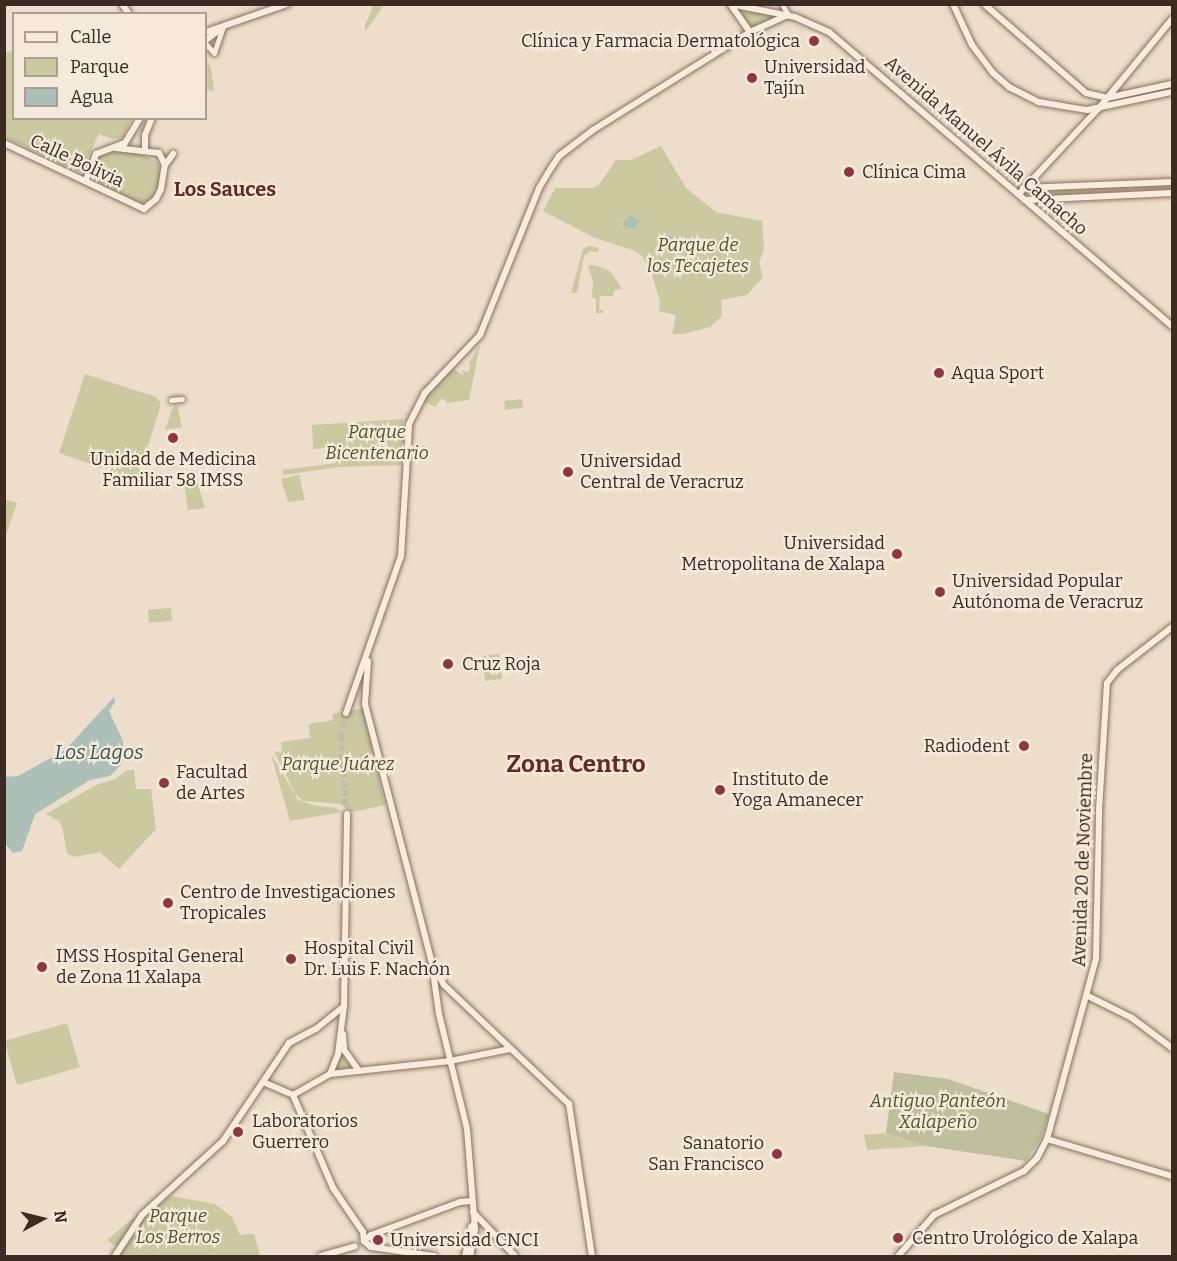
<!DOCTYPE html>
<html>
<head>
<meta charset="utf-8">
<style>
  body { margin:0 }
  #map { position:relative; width:1177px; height:1261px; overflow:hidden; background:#ecdecb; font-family:Bitter,serif }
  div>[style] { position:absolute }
  .green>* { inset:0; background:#cac9a0; transform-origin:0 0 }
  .cemetery>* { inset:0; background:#bfbf9e }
  .water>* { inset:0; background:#abc1b8 }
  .secondary-tunnel>* { height:6px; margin-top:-3px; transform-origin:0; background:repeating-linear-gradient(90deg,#c8baa9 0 6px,transparent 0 9px) }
  .roads { filter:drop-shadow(0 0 2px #887060) drop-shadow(0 0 2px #887060) }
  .tertiary>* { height:5px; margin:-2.5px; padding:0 2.5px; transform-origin:2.5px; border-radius:2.5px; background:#f7ecde }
  .secondary>* { height:6px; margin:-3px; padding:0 3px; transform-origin:3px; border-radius:3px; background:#f7ecde }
  .dots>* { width:16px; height:16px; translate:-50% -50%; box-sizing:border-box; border:3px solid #f4e9da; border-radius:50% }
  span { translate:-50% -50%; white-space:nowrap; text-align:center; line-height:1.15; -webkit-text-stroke:4.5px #f4e9da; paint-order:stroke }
  .poi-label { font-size:18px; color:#3a2b23 }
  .right { translate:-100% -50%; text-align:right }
  .left { translate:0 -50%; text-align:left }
  .street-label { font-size:18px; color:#3a2b23 }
  .park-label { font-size:18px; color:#4f542b; font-style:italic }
  .neighbourhood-label { font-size:20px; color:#632a25; font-weight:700 }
  .water-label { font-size:20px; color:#335851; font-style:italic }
  .district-label { font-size:24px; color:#632a25; font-weight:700 }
  .frame { position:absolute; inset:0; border:6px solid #3a2b23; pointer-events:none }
  .legend { position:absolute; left:12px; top:12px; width:195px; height:108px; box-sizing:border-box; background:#f4e9da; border:2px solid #aa9d91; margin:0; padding:8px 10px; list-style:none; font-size:18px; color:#3a2b23 }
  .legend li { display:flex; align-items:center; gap:12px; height:30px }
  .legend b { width:30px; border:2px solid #aa9d91 }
  .north { position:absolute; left:12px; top:1189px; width:60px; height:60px; -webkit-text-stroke:4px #f4e9da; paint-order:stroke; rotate:83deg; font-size:16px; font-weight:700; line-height:24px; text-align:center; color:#3a2b23 }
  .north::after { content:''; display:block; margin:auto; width:21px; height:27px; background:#3a2b23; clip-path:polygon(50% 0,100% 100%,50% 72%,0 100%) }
</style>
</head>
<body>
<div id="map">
  <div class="green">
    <i style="clip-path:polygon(374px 4px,384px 5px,365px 32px,365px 25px)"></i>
    <i style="clip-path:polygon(748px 9px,776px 15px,777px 17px,753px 29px,743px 16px,743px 13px)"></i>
    <i style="clip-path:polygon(13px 51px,14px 118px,132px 119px,123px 137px,112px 139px,99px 134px,82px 169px,78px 172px,5px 137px,5px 52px)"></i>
    <i style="clip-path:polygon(206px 59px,211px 68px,214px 91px,206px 90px)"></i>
    <i style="clip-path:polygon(661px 146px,686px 188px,716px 212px,762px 221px,764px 249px,759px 263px,763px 277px,747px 295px,721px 300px,722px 316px,710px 327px,682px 334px,672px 334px,676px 315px,659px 311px,660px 302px,650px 268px,641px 255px,633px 250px,595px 238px,543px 211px,555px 188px,593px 188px,599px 185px,616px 160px,631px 160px)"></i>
    <i style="clip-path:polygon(109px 152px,139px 153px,157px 162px,161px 172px,160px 186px,151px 200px,139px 204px,100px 184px,94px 174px,96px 161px,99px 156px)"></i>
    <i style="left:1172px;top:183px;width:7px;height:39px;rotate:90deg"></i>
    <i style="clip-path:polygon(1129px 186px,1129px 192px,1043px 196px,1044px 189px)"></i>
    <i style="clip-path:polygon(589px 246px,599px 248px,598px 252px,590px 251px,584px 256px,577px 293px,571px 293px,583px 249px)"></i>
    <i style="clip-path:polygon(595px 265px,610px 271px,622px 289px,614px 290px,613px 296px,600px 296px,599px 310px,603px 310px,603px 313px,596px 313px,596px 299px,592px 297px,593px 281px,588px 266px)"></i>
    <i style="clip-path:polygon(480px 345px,469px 400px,447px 403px,442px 398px,435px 407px,420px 400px,451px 367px,464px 376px,462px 370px,468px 372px,470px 370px,469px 363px)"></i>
    <i style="clip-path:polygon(85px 374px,156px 397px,160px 402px,160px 408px,137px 480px,59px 453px)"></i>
    <i style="left:522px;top:399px;width:9px;height:18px;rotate:84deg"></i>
    <i style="clip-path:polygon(177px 405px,182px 427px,165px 430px,173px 407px)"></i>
    <i style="clip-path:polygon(403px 419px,403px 465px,338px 467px,284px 475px,282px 470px,336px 463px,332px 447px,313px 449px,312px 425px)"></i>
    <i style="clip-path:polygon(299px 475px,305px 500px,288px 502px,281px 479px)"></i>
    <i style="clip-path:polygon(197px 481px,205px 508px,188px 510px,184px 483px)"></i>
    <i style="clip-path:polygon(5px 499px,17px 503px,5px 538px)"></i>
    <i style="left:171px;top:608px;width:13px;height:23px;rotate:86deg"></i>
    <i style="left:499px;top:654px;width:25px;height:17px;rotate:83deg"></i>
    <i style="clip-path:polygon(363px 708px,385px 805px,352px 812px,340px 804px,303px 801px,295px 794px,274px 751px,282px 753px,281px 742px,310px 738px,309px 724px,333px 720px,332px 714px)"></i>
    <i style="clip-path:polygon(271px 754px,298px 800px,313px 805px,336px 808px,342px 812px,290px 821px)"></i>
    <i style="clip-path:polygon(127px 770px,134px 770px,136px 789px,151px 789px,156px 829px,119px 869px,100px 852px,74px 857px,67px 853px,62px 827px,59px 821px,46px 814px,96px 785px,116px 779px)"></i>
    <i style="left:67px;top:1023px;width:46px;height:65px;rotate:74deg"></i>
    <i style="clip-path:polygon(341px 1049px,346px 1061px,354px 1069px,334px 1070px)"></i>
    <i style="clip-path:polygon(886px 1133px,926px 1146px,867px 1150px,864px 1135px)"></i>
    <i style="clip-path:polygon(171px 1196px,215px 1204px,232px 1217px,240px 1235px,254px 1234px,260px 1256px,117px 1256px,143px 1217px)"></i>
    <i style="clip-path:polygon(138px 1214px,117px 1247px,107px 1240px)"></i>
  </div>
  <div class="cemetery">
    <i style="clip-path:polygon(894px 1072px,948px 1079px,1049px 1114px,1040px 1140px,1026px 1161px,926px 1146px,886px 1133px)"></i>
  </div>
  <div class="water">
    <i style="clip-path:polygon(630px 215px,639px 221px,636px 228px,627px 228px,622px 224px)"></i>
    <i style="clip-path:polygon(669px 235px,679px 243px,683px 254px,680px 257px,676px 257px,671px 248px,662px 243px)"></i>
    <i style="clip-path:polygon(114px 697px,115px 702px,109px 711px,123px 741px,124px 758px,121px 765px,110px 776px,90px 780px,35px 814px,22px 851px,13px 853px,5px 844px,5px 777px,18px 776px,65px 750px)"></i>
  </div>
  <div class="secondary-tunnel">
    <i style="left:346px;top:713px;width:24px;rotate:102deg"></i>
    <i style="left:341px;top:736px;width:72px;rotate:86deg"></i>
  </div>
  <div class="roads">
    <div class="tertiary">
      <i style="left:782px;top:4px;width:13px;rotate:61deg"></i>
      <i style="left:206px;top:44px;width:12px;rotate:48deg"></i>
      <i style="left:214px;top:53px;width:28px;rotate:-71deg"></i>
      <i style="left:171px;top:400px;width:11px;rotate:-5deg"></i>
    </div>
    <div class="secondary">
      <i style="left:122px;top:4px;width:12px;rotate:55deg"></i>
      <i style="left:730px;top:4px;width:66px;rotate:11.3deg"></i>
      <i style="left:795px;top:17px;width:37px;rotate:24deg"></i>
      <i style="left:829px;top:32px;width:452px;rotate:40.6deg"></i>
      <i style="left:953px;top:4px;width:45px;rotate:65.1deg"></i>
      <i style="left:972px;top:45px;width:35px;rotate:53deg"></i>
      <i style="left:993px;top:73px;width:21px;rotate:41deg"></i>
      <i style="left:1009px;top:87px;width:34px;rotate:27deg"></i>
      <i style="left:1039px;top:102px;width:49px;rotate:9.5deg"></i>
      <i style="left:1087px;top:110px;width:87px;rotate:-12deg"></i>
      <i style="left:984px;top:4px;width:135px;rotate:41.1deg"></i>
      <i style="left:1086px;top:93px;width:22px;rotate:13deg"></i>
      <i style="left:1107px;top:98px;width:66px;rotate:-12.2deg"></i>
      <i style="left:731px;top:5px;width:33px;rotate:55deg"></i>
      <i style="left:206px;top:32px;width:86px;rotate:-19.1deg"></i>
      <i style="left:206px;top:40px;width:21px;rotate:-37deg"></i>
      <i style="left:4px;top:143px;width:155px;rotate:25.2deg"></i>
      <i style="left:144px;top:209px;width:16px;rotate:-40deg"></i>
      <i style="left:156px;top:199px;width:11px;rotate:-63deg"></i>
      <i style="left:161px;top:189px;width:24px;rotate:-81deg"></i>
      <i style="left:165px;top:165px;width:14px;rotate:-54deg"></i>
      <i style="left:116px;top:148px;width:43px;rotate:6.6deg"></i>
      <i style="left:159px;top:153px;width:13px;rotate:63deg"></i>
      <i style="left:145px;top:151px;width:16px;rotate:-90deg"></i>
      <i style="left:145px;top:135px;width:18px;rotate:-68deg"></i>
      <i style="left:86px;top:180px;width:28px;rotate:-69deg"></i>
      <i style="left:96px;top:154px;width:31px;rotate:-21deg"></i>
      <i style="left:125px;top:143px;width:29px;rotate:-59deg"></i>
      <i style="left:1023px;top:188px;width:149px;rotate:-2.3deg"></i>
      <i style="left:1019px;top:194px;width:117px;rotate:-47.1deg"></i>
      <i style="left:1099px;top:108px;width:115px;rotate:-50.6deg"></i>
      <i style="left:1025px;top:200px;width:147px;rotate:-2.7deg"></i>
      <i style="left:368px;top:661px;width:43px;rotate:94deg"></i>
      <i style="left:365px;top:704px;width:268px;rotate:75.5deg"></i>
      <i style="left:432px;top:964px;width:50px;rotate:82deg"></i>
      <i style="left:439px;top:1014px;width:118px;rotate:76.3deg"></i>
      <i style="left:467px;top:1129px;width:100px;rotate:85.4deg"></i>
      <i style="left:475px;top:1229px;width:27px;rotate:100deg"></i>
      <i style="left:346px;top:713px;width:166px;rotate:-70.7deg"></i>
      <i style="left:401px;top:556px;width:132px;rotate:-86.5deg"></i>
      <i style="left:409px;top:424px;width:35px;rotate:-63deg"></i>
      <i style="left:425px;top:393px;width:80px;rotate:-46.5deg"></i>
      <i style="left:480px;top:335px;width:158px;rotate:-68.1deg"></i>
      <i style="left:539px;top:188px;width:23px;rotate:-59deg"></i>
      <i style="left:551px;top:168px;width:14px;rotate:-56deg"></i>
      <i style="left:559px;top:156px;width:43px;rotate:-37.4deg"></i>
      <i style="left:593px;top:130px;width:185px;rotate:-32deg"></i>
      <i style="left:750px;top:32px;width:42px;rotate:-24.1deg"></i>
      <i style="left:435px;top:970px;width:17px;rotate:59deg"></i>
      <i style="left:444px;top:985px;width:173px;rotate:43.6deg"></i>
      <i style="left:569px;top:1104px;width:154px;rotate:81.4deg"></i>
      <i style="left:1088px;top:996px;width:49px;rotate:26.6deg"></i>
      <i style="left:1132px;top:1018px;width:50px;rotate:36.9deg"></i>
      <i style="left:343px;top:1034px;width:16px;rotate:86deg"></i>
      <i style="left:344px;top:1050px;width:26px;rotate:54deg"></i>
      <i style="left:330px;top:1074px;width:22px;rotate:-68deg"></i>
      <i style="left:338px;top:1054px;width:48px;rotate:-82.9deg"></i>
      <i style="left:344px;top:1006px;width:192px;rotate:-89.1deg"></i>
      <i style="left:263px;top:1082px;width:33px;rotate:23deg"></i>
      <i style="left:293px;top:1095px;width:43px;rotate:-29.6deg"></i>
      <i style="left:330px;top:1074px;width:121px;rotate:-6.2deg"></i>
      <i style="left:450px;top:1061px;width:61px;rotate:-11.3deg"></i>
      <i style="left:293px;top:1095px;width:101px;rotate:66.7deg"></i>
      <i style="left:333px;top:1188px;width:53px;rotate:55.7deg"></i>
      <i style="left:363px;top:1232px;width:9px;rotate:84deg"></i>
      <i style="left:1047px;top:1139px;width:130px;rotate:16.5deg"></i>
      <i style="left:473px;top:1212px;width:61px;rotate:46.3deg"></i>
      <i style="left:364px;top:1241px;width:9px;rotate:-41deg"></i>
      <i style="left:371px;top:1235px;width:95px;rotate:-20.3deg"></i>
      <i style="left:460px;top:1202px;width:11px;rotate:-5deg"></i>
      <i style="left:364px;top:1241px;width:9px;rotate:41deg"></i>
      <i style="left:371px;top:1247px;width:64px;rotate:8.1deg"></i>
      <i style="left:115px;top:1256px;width:49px;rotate:-56.6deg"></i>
      <i style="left:142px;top:1215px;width:110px;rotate:-42.4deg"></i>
      <i style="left:223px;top:1141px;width:118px;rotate:-56deg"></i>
      <i style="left:289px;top:1043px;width:32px;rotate:-28deg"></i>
      <i style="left:317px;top:1028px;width:35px;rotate:-39deg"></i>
      <i style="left:321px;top:1256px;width:35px;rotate:-16deg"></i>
      <i style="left:465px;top:1256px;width:30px;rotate:-78deg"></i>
      <i style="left:471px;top:1227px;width:4px;rotate:-45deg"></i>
      <i style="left:898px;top:1256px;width:55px;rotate:-48.7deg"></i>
      <i style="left:934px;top:1215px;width:100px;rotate:-26.1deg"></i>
      <i style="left:1024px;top:1171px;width:18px;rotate:-45deg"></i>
      <i style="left:1037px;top:1158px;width:21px;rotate:-62deg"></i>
      <i style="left:1047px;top:1139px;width:187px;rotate:-74.8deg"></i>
      <i style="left:1096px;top:959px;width:149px;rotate:-88.8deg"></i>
      <i style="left:1099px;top:810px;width:127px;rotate:-86.4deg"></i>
      <i style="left:1107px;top:683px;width:16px;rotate:-52deg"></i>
      <i style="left:1117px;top:670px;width:70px;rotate:-38deg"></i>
    </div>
  </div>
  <div class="dots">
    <i style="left:814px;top:41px;background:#923542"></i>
    <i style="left:752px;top:78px;background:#923542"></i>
    <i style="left:849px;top:172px;background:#923542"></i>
    <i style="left:939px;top:373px;background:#923542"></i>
    <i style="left:173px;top:438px;background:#923542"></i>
    <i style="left:568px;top:472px;background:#923542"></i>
    <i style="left:897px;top:554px;background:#923542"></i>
    <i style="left:940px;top:592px;background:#923542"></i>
    <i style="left:448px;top:664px;background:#923542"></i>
    <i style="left:1024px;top:746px;background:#923542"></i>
    <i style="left:164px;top:783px;background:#923542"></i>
    <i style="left:720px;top:790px;background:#923542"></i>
    <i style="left:168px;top:903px;background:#923542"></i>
    <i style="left:291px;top:959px;background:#923542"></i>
    <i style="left:42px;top:967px;background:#923542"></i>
    <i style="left:238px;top:1132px;background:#923542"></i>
    <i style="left:777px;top:1154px;background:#923542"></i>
    <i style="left:898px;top:1238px;background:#923542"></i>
    <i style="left:378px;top:1240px;background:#923542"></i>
  </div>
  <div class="poi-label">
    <span class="right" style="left:800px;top:41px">Clínica y Farmacia Dermatológica</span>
    <span class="left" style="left:764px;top:78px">Universidad<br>Tajín</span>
    <span class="left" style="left:862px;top:172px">Clínica Cima</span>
    <span class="left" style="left:951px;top:373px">Aqua Sport</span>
    <span style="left:173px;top:470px">Unidad de Medicina<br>Familiar 58 IMSS</span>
    <span class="left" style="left:580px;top:472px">Universidad<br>Central de Veracruz</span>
    <span class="right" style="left:885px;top:554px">Universidad<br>Metropolitana de Xalapa</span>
    <span class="left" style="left:952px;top:592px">Universidad Popular<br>Autónoma de Veracruz</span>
    <span class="left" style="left:462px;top:664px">Cruz Roja</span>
    <span class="right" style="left:1010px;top:746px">Radiodent</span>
    <span class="left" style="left:176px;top:783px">Facultad<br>de Artes</span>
    <span class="left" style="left:732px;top:790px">Instituto de<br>Yoga Amanecer</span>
    <span class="left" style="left:180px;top:903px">Centro de Investigaciones<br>Tropicales</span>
    <span class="left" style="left:304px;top:959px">Hospital Civil<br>Dr. Luis F. Nachón</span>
    <span class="left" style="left:56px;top:967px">IMSS Hospital General<br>de Zona 11 Xalapa</span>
    <span class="left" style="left:252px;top:1132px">Laboratorios<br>Guerrero</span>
    <span class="right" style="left:764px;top:1154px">Sanatorio<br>San Francisco</span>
    <span class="left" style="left:912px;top:1238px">Centro Urológico de Xalapa</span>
    <span class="left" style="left:390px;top:1240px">Universidad CNCI</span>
  </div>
  <div class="street-label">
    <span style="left:986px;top:146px;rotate:41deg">Avenida Manuel Ávila Camacho</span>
    <span style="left:77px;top:161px;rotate:25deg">Calle Bolivia</span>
    <span style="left:1083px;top:860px;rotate:-88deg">Avenida 20 de Noviembre</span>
  </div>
  <div class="park-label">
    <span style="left:698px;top:256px">Parque de<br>los Tecajetes</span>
    <span style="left:377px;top:443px">Parque<br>Bicentenario</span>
    <span style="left:338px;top:764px">Parque Juárez</span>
    <span style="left:938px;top:1112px">Antiguo Panteón<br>Xalapeño</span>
    <span style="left:178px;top:1227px">Parque<br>Los Berros</span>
  </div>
  <div class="neighbourhood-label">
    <span style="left:225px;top:189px">Los Sauces</span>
  </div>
  <div class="water-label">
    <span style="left:99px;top:752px">Los Lagos</span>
  </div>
  <div class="district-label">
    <span style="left:576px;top:765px">Zona Centro</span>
  </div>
  <div class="frame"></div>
  <ul class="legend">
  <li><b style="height:8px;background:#f7ecde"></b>Calle</li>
  <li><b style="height:16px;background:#cac9a0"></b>Parque</li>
  <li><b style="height:16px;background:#abc1b8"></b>Agua</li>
  </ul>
  <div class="north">N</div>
</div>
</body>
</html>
